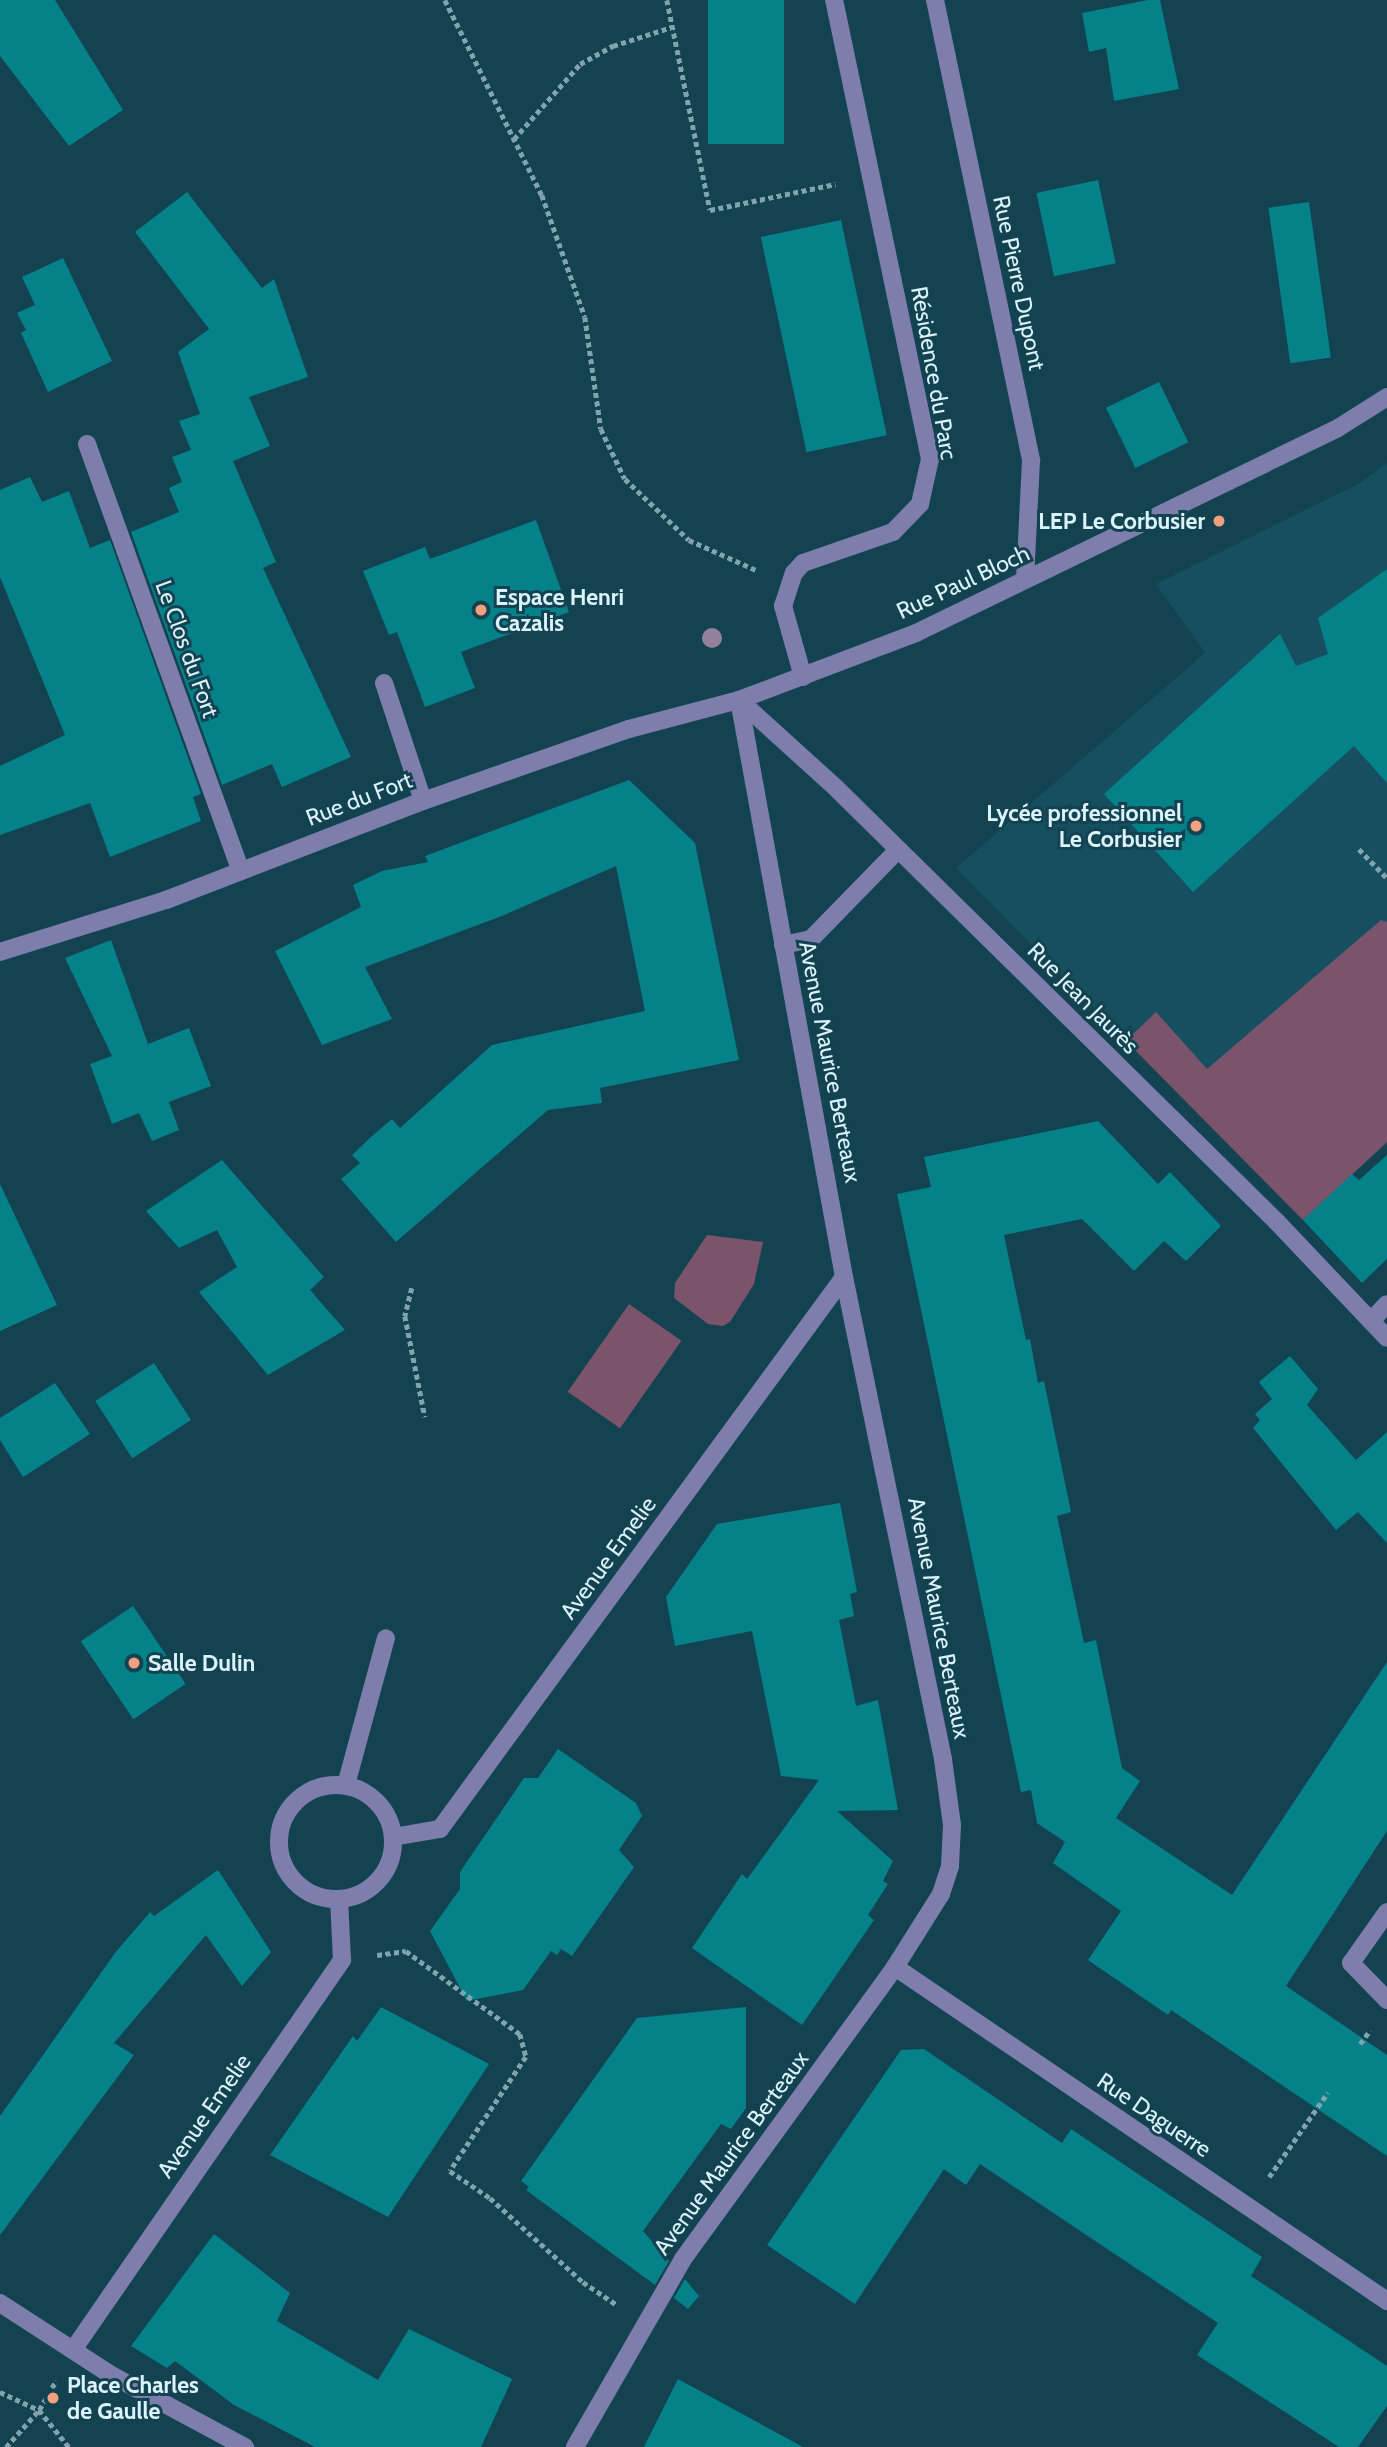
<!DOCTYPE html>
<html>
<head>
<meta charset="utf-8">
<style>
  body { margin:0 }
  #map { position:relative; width:1387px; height:2447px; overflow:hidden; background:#134251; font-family:Cabin,sans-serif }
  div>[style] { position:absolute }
  .built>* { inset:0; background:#165060 }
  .green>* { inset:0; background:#7b536b; transform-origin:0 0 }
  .building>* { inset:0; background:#05818a; transform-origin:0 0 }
  .path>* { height:4.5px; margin-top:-2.25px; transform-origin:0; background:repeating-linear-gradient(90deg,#80a3ae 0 5px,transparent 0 8.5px) }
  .minor>* { height:18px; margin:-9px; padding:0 9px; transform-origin:9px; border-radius:9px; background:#7d7eac }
  .minor>.ring { margin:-9px; padding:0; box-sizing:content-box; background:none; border:18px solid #7d7eac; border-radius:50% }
  .trees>* { width:20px; height:20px; margin:-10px; border-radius:50%; background:#92809d }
  .dots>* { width:19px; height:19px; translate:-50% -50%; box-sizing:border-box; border:4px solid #134251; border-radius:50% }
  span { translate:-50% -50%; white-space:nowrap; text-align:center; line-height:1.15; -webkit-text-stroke:6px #134251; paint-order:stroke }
  .street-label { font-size:23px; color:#dbf3fc }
  .poi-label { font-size:23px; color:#dbf3fc; font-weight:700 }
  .right { translate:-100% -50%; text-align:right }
  .left { translate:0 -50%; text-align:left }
</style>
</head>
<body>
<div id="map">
  <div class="built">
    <i style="clip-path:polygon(1387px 463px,1387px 1143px,1303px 1220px,956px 868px,1205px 653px,1156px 584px,1360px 483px)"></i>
  </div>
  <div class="green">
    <i style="clip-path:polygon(1381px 920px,1387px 922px,1387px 1142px,1303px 1220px,1126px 1041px,1156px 1012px,1207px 1069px)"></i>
    <i style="clip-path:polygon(707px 1235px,763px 1242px,754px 1284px,730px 1322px,723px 1326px,708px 1324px,674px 1298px,675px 1283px)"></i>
    <i style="left:629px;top:1304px;width:64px;height:107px;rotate:35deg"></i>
  </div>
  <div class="building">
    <i style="clip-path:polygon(0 0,55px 0,123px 110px,69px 146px,0 56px)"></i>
    <i style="left:708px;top:0;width:76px;height:144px"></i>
    <i style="clip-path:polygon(1148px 0,1160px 0,1179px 89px,1114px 101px,1106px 48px,1089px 52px,1082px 13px)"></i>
    <i style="left:1098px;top:180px;width:85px;height:63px;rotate:78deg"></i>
    <i style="clip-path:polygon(187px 192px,262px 288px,274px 279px,308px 377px,249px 397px,270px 446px,233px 461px,276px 562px,263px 568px,351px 757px,282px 787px,272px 764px,222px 785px,131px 532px,179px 512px,169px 488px,182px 482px,172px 457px,191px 450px,179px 421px,200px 414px,178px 352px,209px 329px,135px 232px)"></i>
    <i style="left:1309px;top:202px;width:157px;height:41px;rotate:82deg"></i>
    <i style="left:841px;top:220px;width:220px;height:82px;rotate:78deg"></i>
    <i style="clip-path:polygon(63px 258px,112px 361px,48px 392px,21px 333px,26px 330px,17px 313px,35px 305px,22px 277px)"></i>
    <i style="left:1159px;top:382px;width:67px;height:59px;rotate:64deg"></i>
    <i style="clip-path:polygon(30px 477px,42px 502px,69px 491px,90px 548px,110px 540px,201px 794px,193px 797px,201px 821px,110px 857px,90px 803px,0 835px,0 766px,65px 735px,0 577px,0 490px)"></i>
    <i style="clip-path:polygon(536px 520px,569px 612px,461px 652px,475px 688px,425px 707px,397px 632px,389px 635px,363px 571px,425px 547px,430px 559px)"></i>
    <i style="clip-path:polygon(1387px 569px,1387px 783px,1354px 746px,1193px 892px,1104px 794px,1280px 634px,1296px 666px,1328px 654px,1318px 618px)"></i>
    <i style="clip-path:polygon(629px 780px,695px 843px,739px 1060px,600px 1088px,602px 1103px,548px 1110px,396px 1242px,341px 1179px,360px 1163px,352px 1155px,372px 1136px,392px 1119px,400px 1128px,492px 1045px,645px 1011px,616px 866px,502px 916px,365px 967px,392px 1019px,322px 1045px,275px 951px,361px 907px,353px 885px,382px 871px,428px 862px,425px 856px)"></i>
    <i style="clip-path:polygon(111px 940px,148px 1044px,189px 1028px,211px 1086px,169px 1102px,179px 1130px,152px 1141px,139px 1113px,112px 1124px,90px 1064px,112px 1056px,65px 958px)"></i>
    <i style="clip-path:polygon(1098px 1121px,1158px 1184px,1170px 1172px,1221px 1226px,1186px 1261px,1164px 1241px,1134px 1271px,1082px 1219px,1004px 1235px,1026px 1340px,1030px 1339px,1038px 1383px,1044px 1381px,1071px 1512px,1057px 1516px,1084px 1643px,1096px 1640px,1122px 1768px,1140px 1781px,1116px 1818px,1232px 1895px,1387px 1662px,1387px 1831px,1286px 1986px,1387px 2055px,1387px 2156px,1171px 2010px,1168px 2015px,1088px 1960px,1121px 1911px,1053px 1863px,1065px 1842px,1037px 1823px,1031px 1790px,1021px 1792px,897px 1194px,931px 1187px,924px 1157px)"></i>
    <i style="clip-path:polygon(1387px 1155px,1387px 1259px,1362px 1283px,1303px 1220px,1352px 1174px,1359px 1180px)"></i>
    <i style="clip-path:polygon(222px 1160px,324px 1277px,310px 1290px,345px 1330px,268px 1375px,199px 1292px,237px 1267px,217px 1230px,179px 1248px,146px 1211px)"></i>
    <i style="clip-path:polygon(0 1184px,57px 1305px,0 1331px)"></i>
    <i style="clip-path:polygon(1290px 1356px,1318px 1389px,1307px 1405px,1356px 1460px,1387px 1432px,1387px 1543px,1358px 1512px,1336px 1530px,1253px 1428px,1260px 1420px,1255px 1414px,1272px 1399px,1259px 1382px)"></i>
    <i style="left:154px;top:1363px;width:68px;height:70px;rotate:57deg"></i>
    <i style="clip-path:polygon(55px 1383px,90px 1434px,23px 1477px,0 1440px,0 1418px)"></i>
    <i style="clip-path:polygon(840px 1503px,857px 1592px,850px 1594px,854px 1616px,839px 1620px,856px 1706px,878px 1700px,898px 1810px,837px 1811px,893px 1861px,883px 1881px,888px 1884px,868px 1915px,874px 1920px,802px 2025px,692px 1948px,742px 1874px,747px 1879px,819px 1780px,781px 1776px,752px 1631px,675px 1646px,666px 1597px,717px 1524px)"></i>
    <i style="left:133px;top:1606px;width:94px;height:63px;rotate:56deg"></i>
    <i style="clip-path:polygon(558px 1749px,636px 1803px,642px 1816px,619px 1850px,634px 1867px,572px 1956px,561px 1949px,557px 1955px,551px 1951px,523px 1990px,467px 2001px,430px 1931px,460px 1889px,460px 1872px,524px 1778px,538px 1778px)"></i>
    <i style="clip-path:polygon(218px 1870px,271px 1952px,242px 1986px,206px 1935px,114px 2043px,134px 2055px,0 2235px,0 2116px,115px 1953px,150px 1912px,154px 1916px)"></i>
    <i style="clip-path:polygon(381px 2007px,489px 2064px,388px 2217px,270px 2155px,353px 2036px,357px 2041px)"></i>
    <i style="clip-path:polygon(746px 2007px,746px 2108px,731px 2129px,721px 2124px,643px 2231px,669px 2261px,655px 2285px,526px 2190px,529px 2187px,521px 2181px,637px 2018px)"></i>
    <i style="clip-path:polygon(924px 2049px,1062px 2143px,1071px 2129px,1262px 2257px,1251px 2276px,1387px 2366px,1387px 2406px,1358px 2447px,1339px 2447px,1197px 2355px,1218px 2323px,980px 2164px,966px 2185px,944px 2169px,855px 2304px,767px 2245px,901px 2050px)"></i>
    <i style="clip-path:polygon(214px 2234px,290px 2293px,277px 2321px,378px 2380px,409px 2329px,512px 2379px,481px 2447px,315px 2447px,234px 2405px,175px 2361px,167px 2368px,131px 2346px)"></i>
    <i style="clip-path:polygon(685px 2279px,699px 2296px,688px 2309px,674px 2298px)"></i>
    <i style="clip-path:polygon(678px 2379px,803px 2447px,644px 2447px)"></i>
  </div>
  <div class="path">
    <i style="left:445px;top:0;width:218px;rotate:63.6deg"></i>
    <i style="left:542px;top:195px;width:129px;rotate:70.6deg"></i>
    <i style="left:585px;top:317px;width:113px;rotate:81.9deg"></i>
    <i style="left:601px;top:429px;width:55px;rotate:64.4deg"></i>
    <i style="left:625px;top:479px;width:88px;rotate:43.6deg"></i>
    <i style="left:689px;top:540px;width:73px;rotate:24.1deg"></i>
    <i style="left:667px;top:0;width:214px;rotate:78.4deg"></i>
    <i style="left:710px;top:210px;width:128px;rotate:-11.7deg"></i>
    <i style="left:514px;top:139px;width:100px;rotate:-48.7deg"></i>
    <i style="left:580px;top:64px;width:38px;rotate:-29deg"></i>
    <i style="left:613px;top:46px;width:62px;rotate:-17.9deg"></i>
    <i style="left:1359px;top:849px;width:40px;rotate:46deg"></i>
    <i style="left:412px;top:1288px;width:29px;rotate:104deg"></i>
    <i style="left:405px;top:1316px;width:103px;rotate:78.8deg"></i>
    <i style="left:377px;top:1955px;width:29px;rotate:-8deg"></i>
    <i style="left:406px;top:1951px;width:141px;rotate:36.1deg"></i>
    <i style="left:520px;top:2034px;width:24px;rotate:75deg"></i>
    <i style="left:526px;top:2057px;width:137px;rotate:123.7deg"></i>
    <i style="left:450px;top:2171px;width:48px;rotate:34deg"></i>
    <i style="left:490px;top:2198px;width:125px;rotate:42.1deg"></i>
    <i style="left:583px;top:2282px;width:40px;rotate:34deg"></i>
    <i style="left:1360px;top:2044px;width:17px;rotate:-54deg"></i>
    <i style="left:1269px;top:2177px;width:103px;rotate:-55.2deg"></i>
    <i style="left:0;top:2392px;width:43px;rotate:24.8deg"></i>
    <i style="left:39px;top:2410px;width:48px;rotate:51deg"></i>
    <i style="left:6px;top:2447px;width:50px;rotate:-48.3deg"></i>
    <i style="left:39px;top:2410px;width:34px;rotate:-60deg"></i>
  </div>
  <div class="minor">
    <i style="left:935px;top:0;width:471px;rotate:78.2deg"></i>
    <i style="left:1031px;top:461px;width:117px;rotate:92.9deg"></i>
    <i style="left:87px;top:444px;width:454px;rotate:70.2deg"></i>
    <i style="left:803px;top:677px;width:74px;rotate:-105.7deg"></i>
    <i style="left:783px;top:606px;width:35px;rotate:-72deg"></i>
    <i style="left:794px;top:573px;width:13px;rotate:-48deg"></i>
    <i style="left:803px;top:563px;width:95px;rotate:-19deg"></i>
    <i style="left:893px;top:532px;width:39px;rotate:-46deg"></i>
    <i style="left:920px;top:504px;width:46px;rotate:-77.5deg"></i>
    <i style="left:930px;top:459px;width:469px;rotate:-101.8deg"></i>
    <i style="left:384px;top:683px;width:124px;rotate:71.7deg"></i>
    <i style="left:739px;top:700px;width:132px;rotate:42.2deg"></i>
    <i style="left:837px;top:789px;width:616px;rotate:44.54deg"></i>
    <i style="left:1276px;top:1221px;width:161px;rotate:46.5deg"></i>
    <i style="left:783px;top:945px;width:29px;rotate:-12deg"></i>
    <i style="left:811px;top:939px;width:124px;rotate:-45.7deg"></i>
    <i style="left:0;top:952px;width:174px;rotate:-17.4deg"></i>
    <i style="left:166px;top:900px;width:275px;rotate:-21.1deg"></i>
    <i style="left:423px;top:801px;width:218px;rotate:-19.3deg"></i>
    <i style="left:629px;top:729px;width:114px;rotate:-14.8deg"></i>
    <i style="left:739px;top:700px;width:189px;rotate:-20.7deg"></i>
    <i style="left:916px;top:633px;width:469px;rotate:-25.9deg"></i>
    <i style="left:1338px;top:428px;width:58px;rotate:-32.3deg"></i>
    <i style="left:1371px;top:1321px;width:23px;rotate:-47deg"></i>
    <i class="ring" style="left:279px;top:1785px;width:96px;height:96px"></i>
    <i style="left:346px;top:1785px;width:152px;rotate:-74.8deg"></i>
    <i style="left:393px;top:1837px;width:48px;rotate:-9.7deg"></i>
    <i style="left:440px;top:1829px;width:684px;rotate:-53.8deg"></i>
    <i style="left:1387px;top:1912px;width:62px;rotate:125.2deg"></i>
    <i style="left:1351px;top:1963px;width:52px;rotate:45.8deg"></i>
    <i style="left:895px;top:1967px;width:595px;rotate:34.17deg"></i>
    <i style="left:0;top:2303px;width:135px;rotate:32.9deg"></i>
    <i style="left:113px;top:2376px;width:150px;rotate:28.3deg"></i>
    <i style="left:73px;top:2350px;width:474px;rotate:-55.4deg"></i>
    <i style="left:342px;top:1960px;width:61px;rotate:-92.8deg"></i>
    <i style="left:575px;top:2447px;width:217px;rotate:-60.1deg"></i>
    <i style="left:683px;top:2259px;width:361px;rotate:-54deg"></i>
    <i style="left:895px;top:1967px;width:86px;rotate:-57.8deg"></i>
    <i style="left:941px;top:1894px;width:29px;rotate:-72deg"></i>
    <i style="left:950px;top:1866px;width:41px;rotate:-87.2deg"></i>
    <i style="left:952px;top:1825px;width:67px;rotate:-97.8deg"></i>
    <i style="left:943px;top:1759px;width:492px;rotate:-101.6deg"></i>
    <i style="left:844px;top:1277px;width:586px;rotate:-100.31deg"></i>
  </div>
  <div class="trees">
    <i style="left:712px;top:638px"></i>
  </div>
  <div class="dots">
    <i style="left:1219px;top:521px;background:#f2a07f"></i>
    <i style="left:481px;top:610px;background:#f2a07f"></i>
    <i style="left:1196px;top:826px;background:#f2a07f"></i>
    <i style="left:134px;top:1663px;background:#f2a07f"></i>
    <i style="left:53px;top:2398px;background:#f2a07f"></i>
  </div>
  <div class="street-label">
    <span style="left:1019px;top:283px;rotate:78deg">Rue Pierre Dupont</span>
    <span style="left:934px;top:373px;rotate:80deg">Résidence du Parc</span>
    <span style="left:963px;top:582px;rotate:-25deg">Rue Paul Bloch</span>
    <span style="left:187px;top:649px;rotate:70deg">Le Clos du Fort</span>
    <span style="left:359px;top:799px;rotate:-21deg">Rue du Fort</span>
    <span style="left:1083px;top:998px;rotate:45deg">Rue Jean Jaurès</span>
    <span style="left:830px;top:1062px;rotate:79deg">Avenue Maurice Berteaux</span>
    <span style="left:608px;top:1558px;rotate:-54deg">Avenue Emelie</span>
    <span style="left:939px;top:1618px;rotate:79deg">Avenue Maurice Berteaux</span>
    <span style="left:1154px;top:2115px;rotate:34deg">Rue Daguerre</span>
    <span style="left:204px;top:2116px;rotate:-55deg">Avenue Emelie</span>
    <span style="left:731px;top:2153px;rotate:-54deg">Avenue Maurice Berteaux</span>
  </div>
  <div class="poi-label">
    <span class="right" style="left:1205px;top:521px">LEP Le Corbusier</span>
    <span class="left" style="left:495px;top:610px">Espace Henri<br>Cazalis</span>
    <span class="right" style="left:1182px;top:826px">Lycée professionnel<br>Le Corbusier</span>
    <span class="left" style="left:148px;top:1663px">Salle Dulin</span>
    <span class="left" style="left:67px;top:2398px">Place Charles<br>de Gaulle</span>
  </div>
</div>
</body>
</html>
